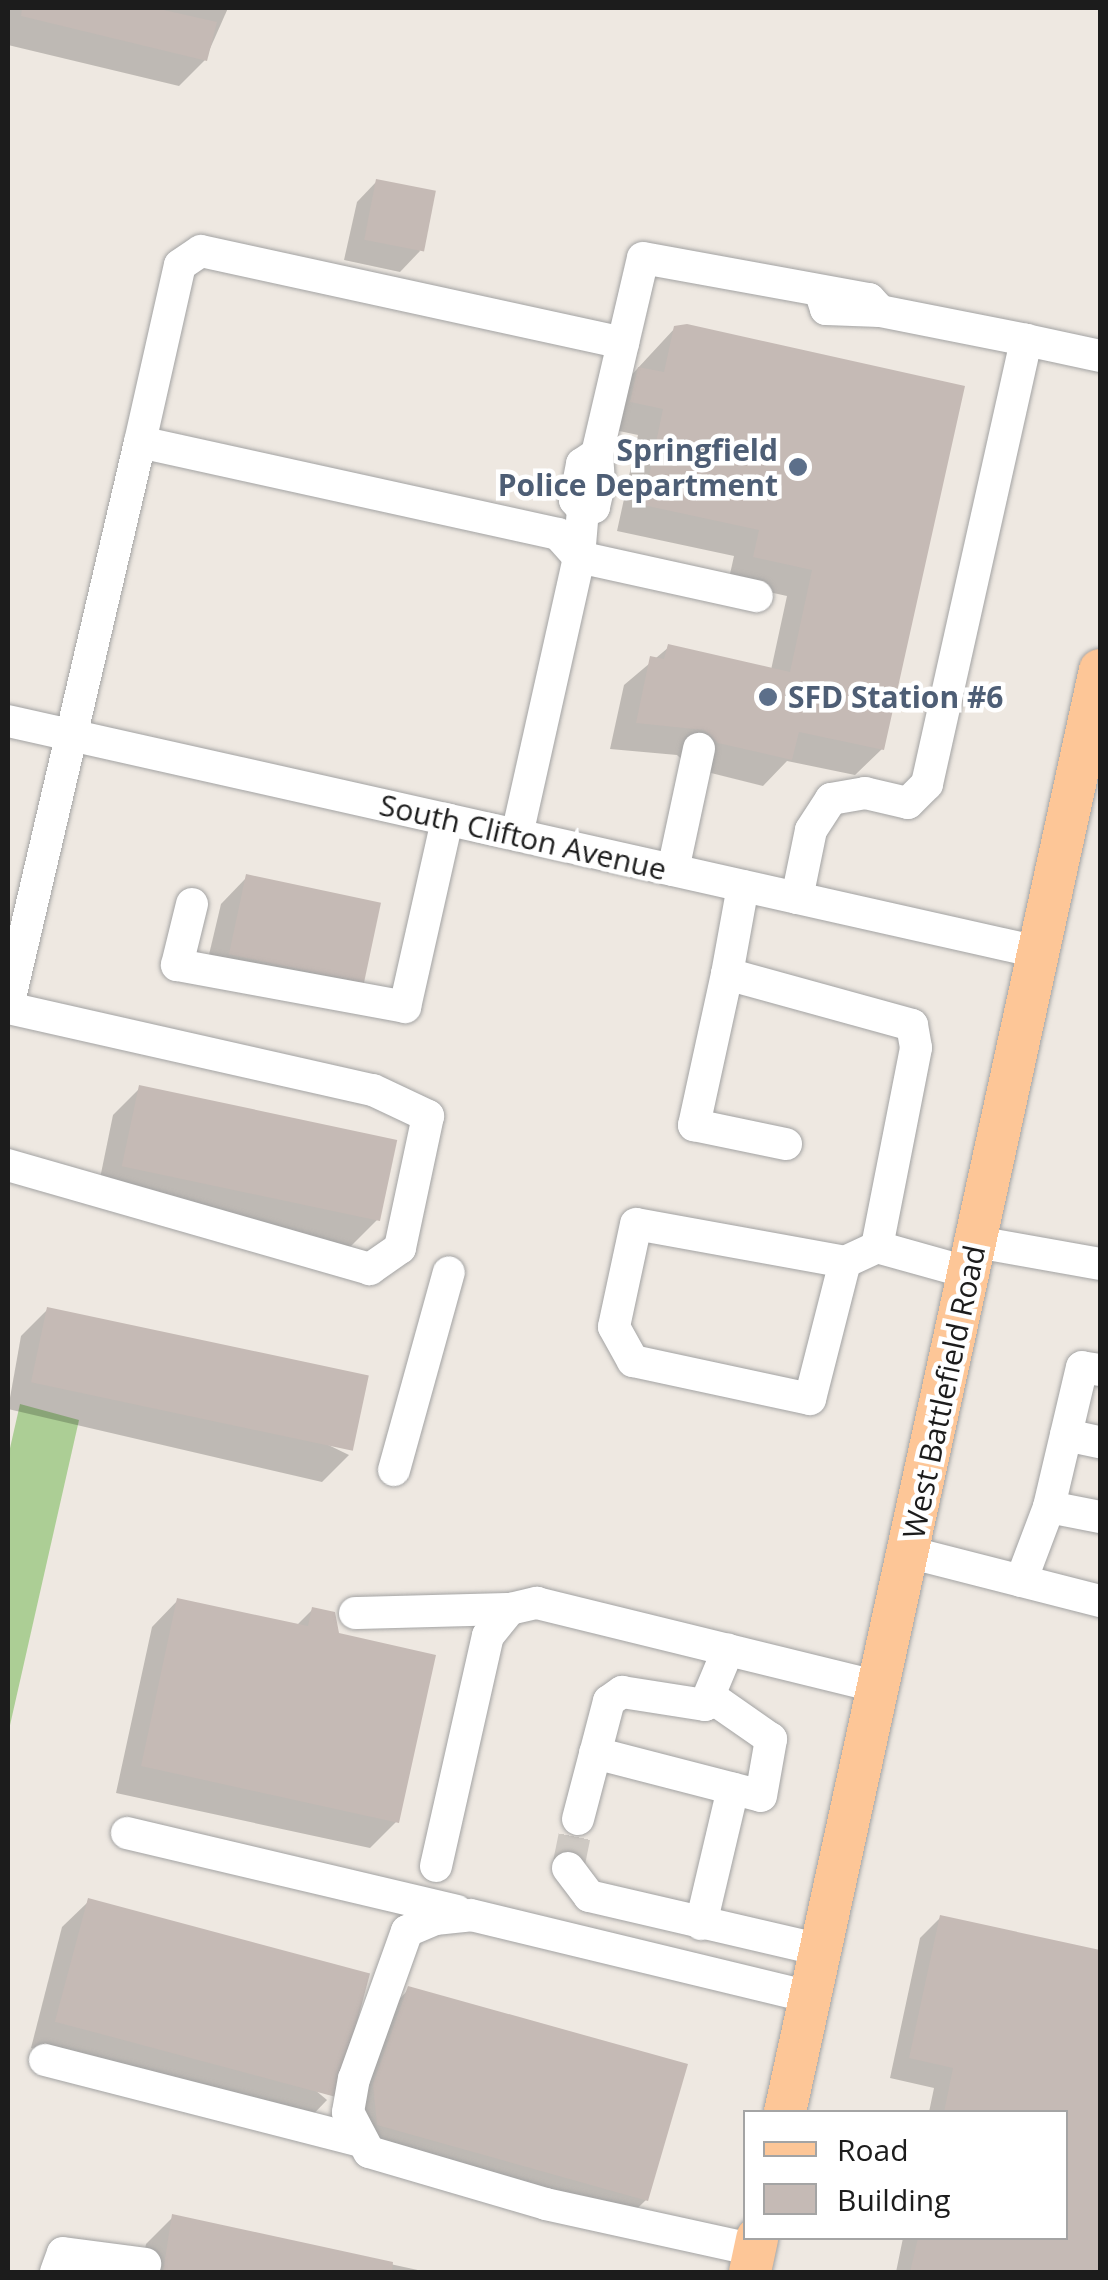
<!DOCTYPE html>
<html>
<head>
<meta charset="utf-8">
<style>
  body { margin:0 }
  #map { position:relative; width:1108px; height:2280px; overflow:hidden; background:#eee8e1; font-family:"Open Sans",sans-serif }
  div>[style] { position:absolute }
  .forest>* { inset:0; background:#acce95 }
  .shadow>* { inset:0; background:#0003 }
  .building>* { inset:0; background:#c5bab5; transform-origin:0 0 }
  .minor-tunnel>* { height:32px; margin-top:-16px; transform-origin:0; background:repeating-linear-gradient(90deg,#cec9c3 0 32px,transparent 0 48px) }
  .roads { filter:drop-shadow(0 0 2px #a3a3a3) drop-shadow(0 0 2px #a3a3a3) }
  .minor>* { height:32px; margin:-16px; padding:0 16px; transform-origin:16px; border-radius:16px; background:#fff }
  .major>* { height:42px; margin:-21px; padding:0 21px; transform-origin:21px; border-radius:21px; background:#fdc697 }
  .dots>* { width:28px; height:28px; translate:-50% -50%; box-sizing:border-box; border:5px solid #fff; border-radius:50% }
  span { translate:-50% -50%; white-space:nowrap; text-align:center; line-height:1.15; -webkit-text-stroke:9px #fff; paint-order:stroke }
  .service-label { font-size:30px; color:#4e5e75; font-weight:700 }
  .right { translate:-100% -50%; text-align:right }
  .left { translate:0 -50%; text-align:left }
  .street-label { font-size:30px; color:#1c1c1c }
  .frame { position:absolute; inset:0; border:10px solid #1c1c1c; pointer-events:none }
  .legend { position:absolute; left:743px; top:2110px; width:325px; height:130px; box-sizing:border-box; background:#fff; border:2px solid #a4a4a4; margin:0; padding:12px 18px; list-style:none; font-size:30px; color:#1c1c1c }
  .legend li { display:flex; align-items:center; gap:20px; height:50px }
  .legend b { width:50px; border:2px solid #a4a4a4 }
</style>
</head>
<body>
<div id="map">
  <div class="forest">
    <i style="clip-path:polygon(20px 1404px,79px 1420px,8px 1734px,8px 1457px)"></i>
  </div>
  <div class="shadow">
    <i style="clip-path:polygon(8px 8px,228px 8px,205px 60px,179px 86px,8px 45px)"></i>
    <i style="clip-path:polygon(377px 181px,420px 251px,400px 272px,344px 260px,357px 202px)"></i>
    <i style="clip-path:polygon(675px 328px,962px 388px,882px 749px,855px 775px,787px 761px,763px 786px,691px 768px,677px 755px,610px 749px,624px 685px,669px 647px,771px 670px,787px 596px,728px 583px,734px 556px,617px 531px,638px 435px,605px 428px,612px 396px)"></i>
    <i style="clip-path:polygon(247px 877px,363px 978px,337px 1005px,203px 980px,221px 904px)"></i>
    <i style="clip-path:polygon(140px 1088px,377px 1220px,350px 1247px,97px 1193px,113px 1115px)"></i>
    <i style="clip-path:polygon(48px 1309px,349px 1455px,322px 1482px,8px 1409px,21px 1336px)"></i>
    <i style="clip-path:polygon(178px 1600px,296px 1626px,313px 1609px,336px 1636px,397px 1821px,370px 1848px,116px 1793px,152px 1627px)"></i>
    <i style="clip-path:polygon(89px 1901px,327px 2100px,301px 2127px,31px 2048px,62px 1927px)"></i>
    <i style="clip-path:polygon(940px 1918px,1100px 1952px,1100px 2272px,896px 2272px,903px 2238px,1066px 2238px,1066px 2112px,929px 2112px,934px 2088px,890px 2078px,920px 1938px)"></i>
    <i style="clip-path:polygon(409px 1989px,646px 2200px,619px 2226px,352px 2151px,383px 2016px)"></i>
    <i style="clip-path:polygon(173px 2217px,427px 2272px,140px 2272px,146px 2244px)"></i>
  </div>
  <div class="building">
    <i style="clip-path:polygon(22px 8px,155px 8px,217px 22px,207px 61px,21px 16px)"></i>
    <i style="left:376px;top:179px;width:61px;height:62px;rotate:11deg"></i>
    <i style="clip-path:polygon(687px 324px,965px 386px,884px 750px,799px 732px,792px 760px,718px 743px,704px 730px,636px 723px,650px 656px,664px 659px,668px 644px,790px 672px,812px 570px,753px 557px,759px 530px,643px 505px,663px 409px,630px 402px,638px 367px,664px 372px,674px 326px)"></i>
    <i style="left:246px;top:874px;width:138px;height:82px;rotate:12deg"></i>
    <i style="left:139px;top:1085px;width:264px;height:83px;rotate:12deg"></i>
    <i style="left:47px;top:1307px;width:329px;height:77px;rotate:12deg"></i>
    <i style="clip-path:polygon(177px 1598px,308px 1626px,312px 1607px,335px 1612px,339px 1633px,436px 1655px,399px 1823px,141px 1766px)"></i>
    <i style="left:88px;top:1898px;width:292px;height:128px;rotate:15deg"></i>
    <i style="clip-path:polygon(940px 1915px,1100px 1950px,1100px 2272px,910px 2272px,918px 2238px,1066px 2238px,1066px 2112px,944px 2112px,953px 2068px,909px 2058px)"></i>
    <i style="clip-path:polygon(408px 1986px,688px 2064px,648px 2201px,377px 2125px,373px 2084px)"></i>
    <i style="clip-path:polygon(172px 2214px,393px 2262px,392px 2272px,163px 2272px)"></i>
  </div>
  <div class="minor-tunnel">
    <i style="left:568px;top:1868px;width:50px;rotate:-78.5deg"></i>
  </div>
  <div class="roads">
    <div class="minor">
      <i style="left:880px;top:311px;width:149px;rotate:11.2deg"></i>
      <i style="left:140px;top:442px;width:181px;rotate:-77.3deg"></i>
      <i style="left:180px;top:265px;width:25px;rotate:-34deg"></i>
      <i style="left:201px;top:251px;width:432px;rotate:12.3deg"></i>
      <i style="left:597px;top:454px;width:201px;rotate:-76.8deg"></i>
      <i style="left:643px;top:258px;width:230px;rotate:10.3deg"></i>
      <i style="left:869px;top:299px;width:16px;rotate:47deg"></i>
      <i style="left:880px;top:311px;width:54px;rotate:-177.9deg"></i>
      <i style="left:826px;top:309px;width:13px;rotate:-108deg"></i>
      <i style="left:579px;top:557px;width:48px;rotate:-85.2deg"></i>
      <i style="left:583px;top:509px;width:12px;rotate:-132deg"></i>
      <i style="left:575px;top:500px;width:37px;rotate:-79deg"></i>
      <i style="left:582px;top:464px;width:18px;rotate:-34deg"></i>
      <i style="left:597px;top:454px;width:31px;rotate:86deg"></i>
      <i style="left:599px;top:485px;width:23px;rotate:103deg"></i>
      <i style="left:594px;top:507px;width:11px;rotate:170deg"></i>
      <i style="left:8px;top:721px;width:1056px;rotate:12.64deg"></i>
      <i style="left:517px;top:835px;width:285px;rotate:-77.4deg"></i>
      <i style="left:579px;top:557px;width:182px;rotate:12.4deg"></i>
      <i style="left:673px;top:870px;width:124px;rotate:-77.9deg"></i>
      <i style="left:743px;top:886px;width:89px;rotate:100.3deg"></i>
      <i style="left:727px;top:974px;width:192px;rotate:15.4deg"></i>
      <i style="left:912px;top:1025px;width:23px;rotate:80deg"></i>
      <i style="left:916px;top:1048px;width:203px;rotate:101.1deg"></i>
      <i style="left:877px;top:1247px;width:97px;rotate:15.6deg"></i>
      <i style="left:797px;top:898px;width:69px;rotate:-78.4deg"></i>
      <i style="left:811px;top:830px;width:37px;rotate:-57deg"></i>
      <i style="left:831px;top:799px;width:35px;rotate:-10deg"></i>
      <i style="left:865px;top:793px;width:44px;rotate:13.1deg"></i>
      <i style="left:908px;top:803px;width:27px;rotate:-45deg"></i>
      <i style="left:927px;top:784px;width:455px;rotate:-77.4deg"></i>
      <i style="left:1026px;top:340px;width:76px;rotate:12.2deg"></i>
      <i style="left:192px;top:904px;width:63px;rotate:103.8deg"></i>
      <i style="left:177px;top:965px;width:232px;rotate:10.4deg"></i>
      <i style="left:405px;top:1007px;width:192px;rotate:-77.3deg"></i>
      <i style="left:727px;top:974px;width:155px;rotate:102.3deg"></i>
      <i style="left:694px;top:1125px;width:94px;rotate:11.7deg"></i>
      <i style="left:8px;top:1006px;width:579px;rotate:-76.83deg"></i>
      <i style="left:140px;top:442px;width:428px;rotate:12.4deg"></i>
      <i style="left:558px;top:534px;width:31px;rotate:48deg"></i>
      <i style="left:8px;top:1008px;width:374px;rotate:12.7deg"></i>
      <i style="left:373px;top:1090px;width:61px;rotate:25.3deg"></i>
      <i style="left:428px;top:1116px;width:135px;rotate:102deg"></i>
      <i style="left:400px;top:1248px;width:37px;rotate:145deg"></i>
      <i style="left:370px;top:1269px;width:377px;rotate:-164deg"></i>
      <i style="left:977px;top:1242px;width:125px;rotate:10.1deg"></i>
      <i style="left:845px;top:1262px;width:212px;rotate:-169.7deg"></i>
      <i style="left:636px;top:1224px;width:105px;rotate:102.1deg"></i>
      <i style="left:614px;top:1327px;width:39px;rotate:61deg"></i>
      <i style="left:633px;top:1361px;width:181px;rotate:12.1deg"></i>
      <i style="left:810px;top:1399px;width:141px;rotate:-75.7deg"></i>
      <i style="left:845px;top:1262px;width:35px;rotate:-25deg"></i>
      <i style="left:1100px;top:1370px;width:18px;rotate:-171deg"></i>
      <i style="left:1082px;top:1367px;width:144px;rotate:103.3deg"></i>
      <i style="left:1049px;top:1507px;width:52px;rotate:11.1deg"></i>
      <i style="left:1066px;top:1435px;width:35px;rotate:12deg"></i>
      <i style="left:394px;top:1470px;width:205px;rotate:-74.5deg"></i>
      <i style="left:908px;top:1552px;width:198px;rotate:14.3deg"></i>
      <i style="left:1021px;top:1581px;width:79px;rotate:-69.3deg"></i>
      <i style="left:355px;top:1613px;width:155px;rotate:-1.5deg"></i>
      <i style="left:595px;top:1753px;width:171px;rotate:14.5deg"></i>
      <i style="left:761px;top:1796px;width:58px;rotate:-80deg"></i>
      <i style="left:771px;top:1739px;width:68px;rotate:-145.1deg"></i>
      <i style="left:578px;top:1819px;width:122px;rotate:-75.3deg"></i>
      <i style="left:609px;top:1701px;width:16px;rotate:-35deg"></i>
      <i style="left:622px;top:1692px;width:84px;rotate:8.9deg"></i>
      <i style="left:705px;top:1705px;width:60px;rotate:-67.3deg"></i>
      <i style="left:127px;top:1833px;width:339px;rotate:13.3deg"></i>
      <i style="left:436px;top:1866px;width:236px;rotate:-77.3deg"></i>
      <i style="left:488px;top:1636px;width:35px;rotate:-51deg"></i>
      <i style="left:510px;top:1609px;width:28px;rotate:-13deg"></i>
      <i style="left:537px;top:1603px;width:352px;rotate:13.8deg"></i>
      <i style="left:568px;top:1868px;width:35px;rotate:53deg"></i>
      <i style="left:589px;top:1896px;width:238px;rotate:13.1deg"></i>
      <i style="left:701px;top:1924px;width:139px;rotate:-76.7deg"></i>
      <i style="left:45px;top:2060px;width:322px;rotate:14.4deg"></i>
      <i style="left:755px;top:2250px;width:214px;rotate:-167.6deg"></i>
      <i style="left:546px;top:2204px;width:184px;rotate:-163.6deg"></i>
      <i style="left:369px;top:2152px;width:45px;rotate:-117.7deg"></i>
      <i style="left:348px;top:2112px;width:34px;rotate:-80deg"></i>
      <i style="left:354px;top:2079px;width:157px;rotate:-70.3deg"></i>
      <i style="left:407px;top:1931px;width:30px;rotate:-23deg"></i>
      <i style="left:435px;top:1919px;width:36px;rotate:-6deg"></i>
      <i style="left:471px;top:1915px;width:350px;rotate:13.6deg"></i>
      <i style="left:56px;top:2272px;width:20px;rotate:-70deg"></i>
      <i style="left:63px;top:2253px;width:83px;rotate:7.6deg"></i>
    </div>
    <div class="major">
      <i style="left:785px;top:2112px;width:1476px;rotate:-77.68deg"></i>
      <i style="left:750px;top:2272px;width:35px;rotate:-78deg"></i>
    </div>
  </div>
  <div class="dots">
    <i style="left:798px;top:467px;background:#5c6f8a"></i>
    <i style="left:768px;top:697px;background:#5c6f8a"></i>
  </div>
  <div class="service-label">
    <span class="right" style="left:778px;top:467px">Springfield<br>Police Department</span>
    <span class="left" style="left:788px;top:697px">SFD Station #6</span>
  </div>
  <div class="street-label">
    <span style="left:523px;top:837px;rotate:13deg">South Clifton Avenue</span>
    <span style="left:944px;top:1392px;rotate:-78deg">West Battlefield Road</span>
  </div>
  <div class="frame"></div>
  <ul class="legend">
  <li><b style="height:12px;background:#fdc697"></b>Road</li>
  <li><b style="height:28px;background:#c5bab5"></b>Building</li>
  </ul>
</div>
</body>
</html>
